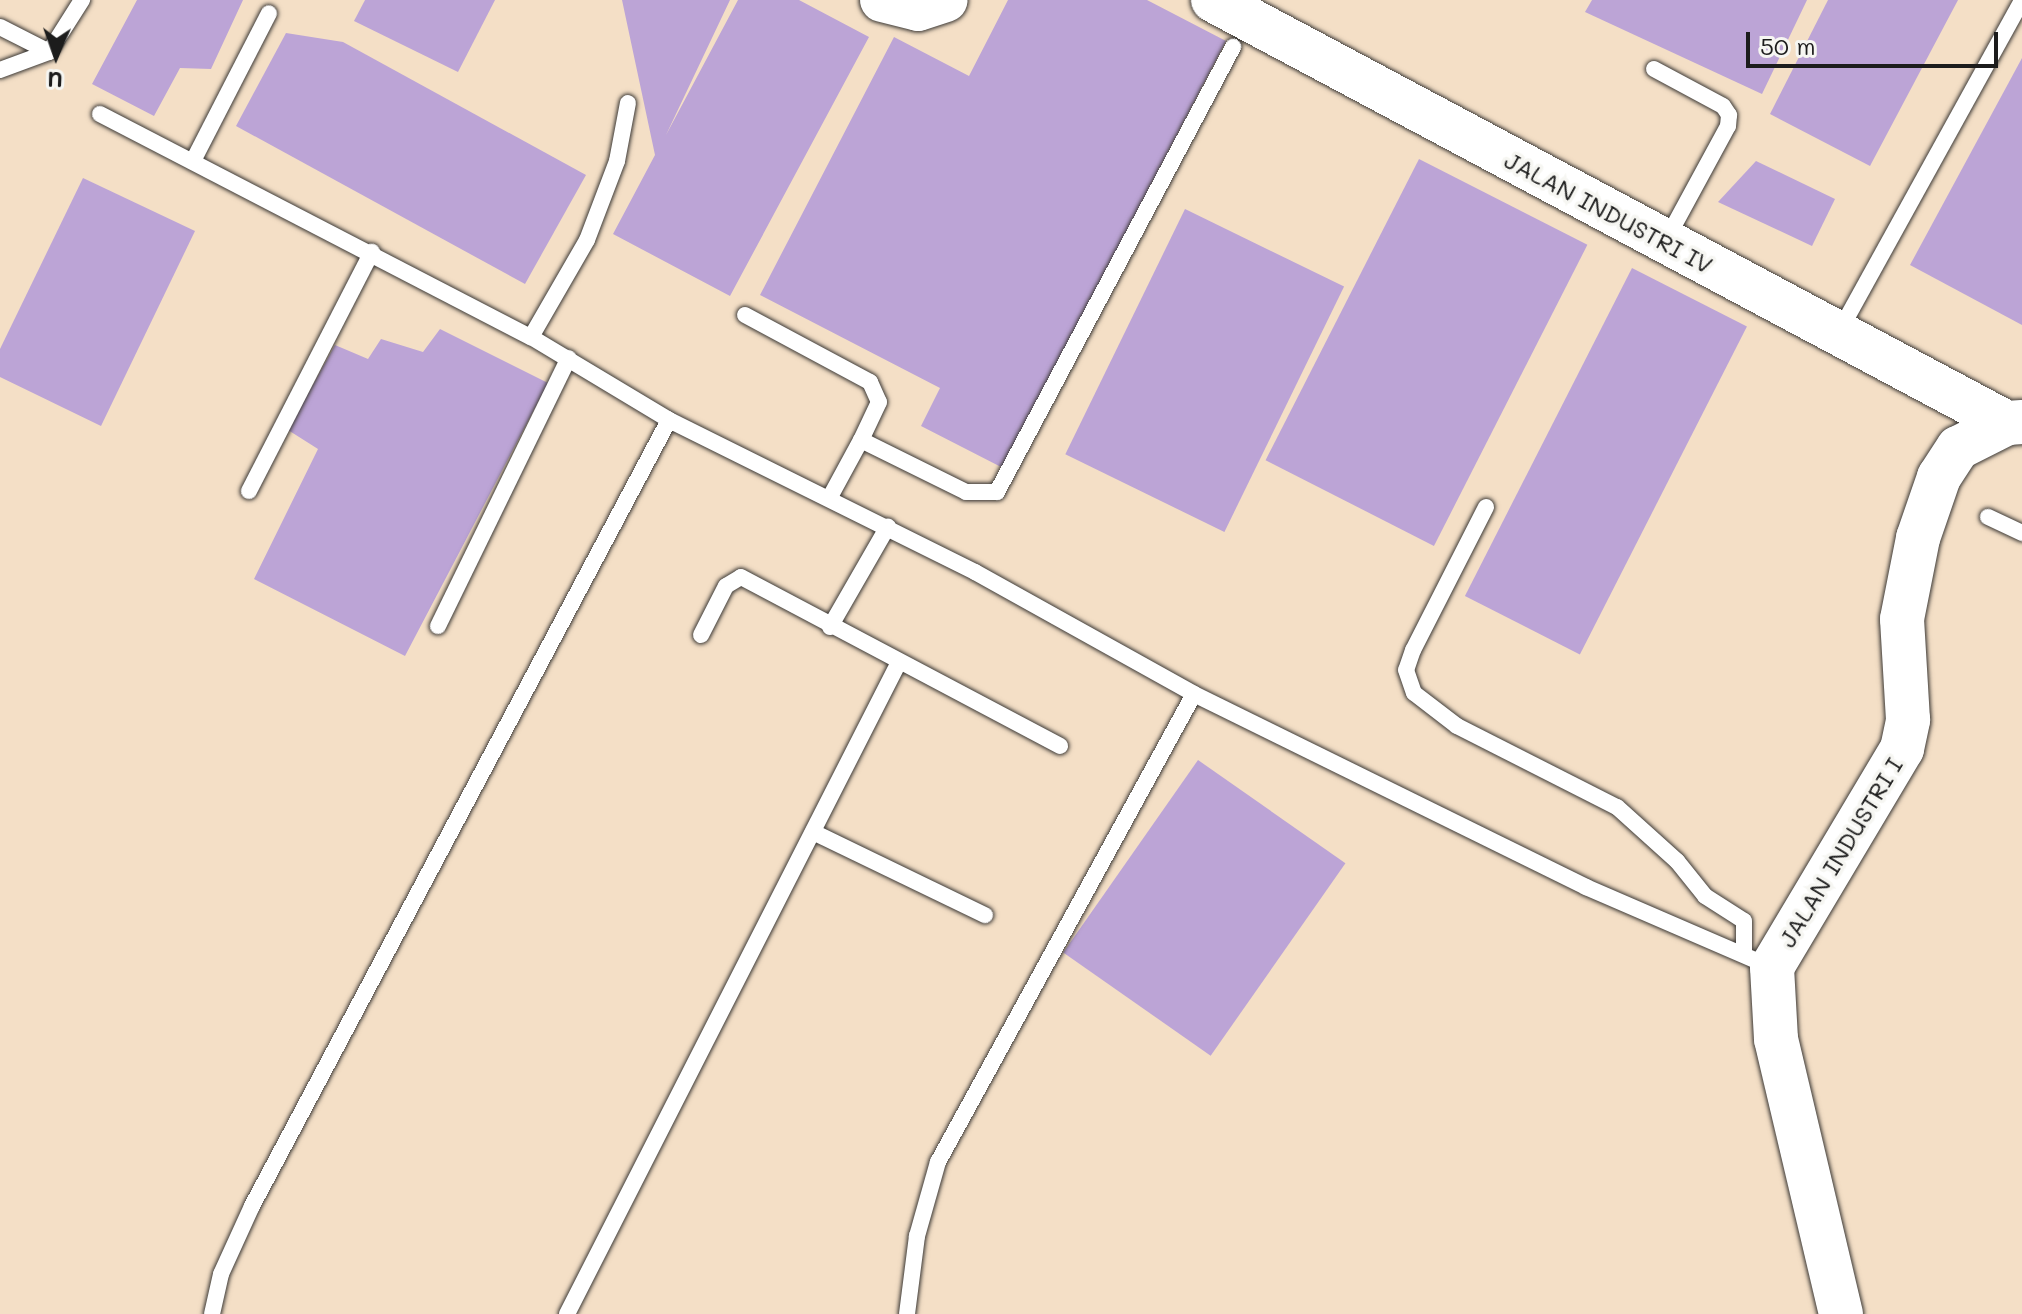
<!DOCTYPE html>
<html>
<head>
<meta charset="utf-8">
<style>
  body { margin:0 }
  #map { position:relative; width:2022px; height:1314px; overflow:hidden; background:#f4dfc6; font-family:Mali,sans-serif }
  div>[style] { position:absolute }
  .building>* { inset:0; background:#bca4d6; transform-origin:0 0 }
  .roads { filter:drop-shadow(0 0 2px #3c3936) drop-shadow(0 0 2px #3c3936) }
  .lane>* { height:16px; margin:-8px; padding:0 8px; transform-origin:8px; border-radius:8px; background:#fff }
  .secondary>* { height:44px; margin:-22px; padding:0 22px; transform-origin:22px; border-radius:22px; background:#fff }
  span { translate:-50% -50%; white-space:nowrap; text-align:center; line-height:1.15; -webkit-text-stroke:7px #f6f6f2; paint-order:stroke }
  .street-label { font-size:24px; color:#1c1c1c }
  .north { position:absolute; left:16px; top:16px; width:80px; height:80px; -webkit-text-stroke:6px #f6f6f2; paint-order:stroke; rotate:182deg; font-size:22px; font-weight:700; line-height:32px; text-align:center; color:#1c1c1c }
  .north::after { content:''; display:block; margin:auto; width:28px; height:36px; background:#1c1c1c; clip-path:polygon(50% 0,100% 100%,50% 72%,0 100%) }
  .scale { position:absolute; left:1746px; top:32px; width:252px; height:36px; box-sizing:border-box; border:4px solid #1c1c1c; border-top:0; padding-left:10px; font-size:24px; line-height:28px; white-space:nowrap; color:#1c1c1c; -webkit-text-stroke:6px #f6f6f2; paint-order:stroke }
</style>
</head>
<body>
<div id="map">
  <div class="building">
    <i style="clip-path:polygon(137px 0,243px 0,211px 69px,180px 68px,154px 116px,92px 84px)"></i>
    <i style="clip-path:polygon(365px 0,495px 0,458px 72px,354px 21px)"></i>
    <i style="clip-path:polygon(622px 0,730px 0,666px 135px,738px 0,799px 0,869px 37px,730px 296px,613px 234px,655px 155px)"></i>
    <i style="clip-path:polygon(1008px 0,1147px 0,1226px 41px,1003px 468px,921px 426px,940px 388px,760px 295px,894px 37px,969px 76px)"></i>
    <i style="clip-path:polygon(1592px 0,1807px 0,1762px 94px,1585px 12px)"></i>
    <i style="clip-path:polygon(1828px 0,1958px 0,1870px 166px,1770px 114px)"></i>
    <i style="clip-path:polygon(286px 33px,343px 42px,586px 175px,525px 284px,236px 126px)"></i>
    <i style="clip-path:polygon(2022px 58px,2022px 325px,1910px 265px)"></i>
    <i style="left:1419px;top:159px;width:189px;height:338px;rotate:27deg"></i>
    <i style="clip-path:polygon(1756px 161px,1835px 199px,1812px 246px,1718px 202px)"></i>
    <i style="clip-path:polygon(83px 178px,195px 231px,101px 426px,0 377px,0 349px)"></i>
    <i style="left:1185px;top:209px;width:177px;height:273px;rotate:26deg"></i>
    <i style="left:1632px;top:268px;width:129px;height:368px;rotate:27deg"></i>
    <i style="clip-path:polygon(440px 329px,548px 383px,405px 656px,254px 579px,318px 449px,288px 430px,335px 345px,368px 359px,381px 339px,423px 352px)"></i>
    <i style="left:1198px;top:760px;width:180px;height:235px;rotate:35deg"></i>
  </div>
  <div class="roads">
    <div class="lane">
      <i style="left:0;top:27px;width:55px;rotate:27deg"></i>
      <i style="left:1654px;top:69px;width:78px;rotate:28.2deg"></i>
      <i style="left:1723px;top:106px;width:11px;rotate:56deg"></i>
      <i style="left:1729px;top:115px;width:11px;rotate:95deg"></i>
      <i style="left:1728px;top:126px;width:130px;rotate:118.5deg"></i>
      <i style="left:0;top:70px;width:52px;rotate:-20.2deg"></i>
      <i style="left:49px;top:52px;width:62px;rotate:-57.6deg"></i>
      <i style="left:100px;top:114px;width:485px;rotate:27.4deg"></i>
      <i style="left:531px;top:337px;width:161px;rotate:31deg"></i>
      <i style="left:669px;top:420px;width:342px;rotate:26.4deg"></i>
      <i style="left:975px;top:572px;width:251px;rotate:29.1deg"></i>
      <i style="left:1194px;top:694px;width:437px;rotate:26.2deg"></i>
      <i style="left:1586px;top:887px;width:202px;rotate:23.4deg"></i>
      <i style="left:193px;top:161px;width:166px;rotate:-62.8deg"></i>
      <i style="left:745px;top:315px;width:142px;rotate:28.2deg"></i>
      <i style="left:870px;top:382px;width:22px;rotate:66deg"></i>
      <i style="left:879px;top:402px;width:42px;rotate:115.3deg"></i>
      <i style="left:1839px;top:332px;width:379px;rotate:-61.1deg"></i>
      <i style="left:531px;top:337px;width:112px;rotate:-60deg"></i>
      <i style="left:587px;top:240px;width:85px;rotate:-69.2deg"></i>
      <i style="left:617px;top:161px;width:59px;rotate:-79.3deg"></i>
      <i style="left:249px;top:491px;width:269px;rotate:-62.8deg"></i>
      <i style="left:830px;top:497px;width:65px;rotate:-61.5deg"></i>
      <i style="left:861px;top:440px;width:117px;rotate:26.3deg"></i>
      <i style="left:966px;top:492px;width:31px"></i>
      <i style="left:997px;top:492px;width:504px;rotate:-62.06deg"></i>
      <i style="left:1486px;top:507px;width:161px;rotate:117deg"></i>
      <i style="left:1413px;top:650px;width:21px;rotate:109deg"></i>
      <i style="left:1406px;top:670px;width:24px;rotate:71deg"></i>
      <i style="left:1414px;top:693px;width:54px;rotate:37.5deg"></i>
      <i style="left:1457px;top:726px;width:179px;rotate:26.9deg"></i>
      <i style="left:1617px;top:807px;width:81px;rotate:42deg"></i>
      <i style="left:1677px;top:861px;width:45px;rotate:51.3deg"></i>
      <i style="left:1705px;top:896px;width:46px;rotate:32.7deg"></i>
      <i style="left:1744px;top:921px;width:30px;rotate:90deg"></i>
      <i style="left:1988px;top:517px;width:38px;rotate:25deg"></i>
      <i style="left:438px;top:626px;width:298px;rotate:-64deg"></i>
      <i style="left:830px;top:627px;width:116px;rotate:-60.1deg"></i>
      <i style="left:701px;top:635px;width:55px;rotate:-63deg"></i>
      <i style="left:726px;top:586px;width:17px;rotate:-31deg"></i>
      <i style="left:741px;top:577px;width:361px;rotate:27.9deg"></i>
      <i style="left:813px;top:832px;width:191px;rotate:25.8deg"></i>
      <i style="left:212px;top:1314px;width:41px;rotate:-77.3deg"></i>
      <i style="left:221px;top:1274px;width:75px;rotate:-65.5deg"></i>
      <i style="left:252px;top:1206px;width:890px;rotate:-62.05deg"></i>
      <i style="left:567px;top:1314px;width:732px;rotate:-63.01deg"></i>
      <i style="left:907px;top:1314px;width:79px;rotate:-82.7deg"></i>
      <i style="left:917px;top:1236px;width:77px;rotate:-74.2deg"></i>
      <i style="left:938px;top:1162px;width:533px;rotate:-61.32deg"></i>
    </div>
    <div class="secondary">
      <i style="left:882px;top:0;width:37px;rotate:14deg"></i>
      <i style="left:918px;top:9px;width:29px;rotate:-18deg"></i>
      <i style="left:1213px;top:0;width:900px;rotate:28.05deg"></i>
      <i style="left:1841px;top:1314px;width:283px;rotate:-103.3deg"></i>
      <i style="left:1776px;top:1039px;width:72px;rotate:-93.2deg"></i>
      <i style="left:1772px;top:967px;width:254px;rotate:-59.2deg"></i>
      <i style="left:1902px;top:749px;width:30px;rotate:-78deg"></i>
      <i style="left:1908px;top:720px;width:101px;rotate:-93.4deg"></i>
      <i style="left:1902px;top:619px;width:83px;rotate:-78.8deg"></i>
      <i style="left:1918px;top:538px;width:65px;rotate:-71deg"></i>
      <i style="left:1939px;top:477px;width:35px;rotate:-57deg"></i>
      <i style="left:1958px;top:448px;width:55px;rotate:-27deg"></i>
      <i style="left:2007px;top:423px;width:15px;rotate:-4deg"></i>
    </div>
  </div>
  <div class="street-label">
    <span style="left:1609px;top:212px;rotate:28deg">JALAN INDUSTRI IV</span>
    <span style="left:1840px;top:852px;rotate:-59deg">JALAN INDUSTRI I</span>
  </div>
  <div class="north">U</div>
  <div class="scale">50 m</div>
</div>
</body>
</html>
